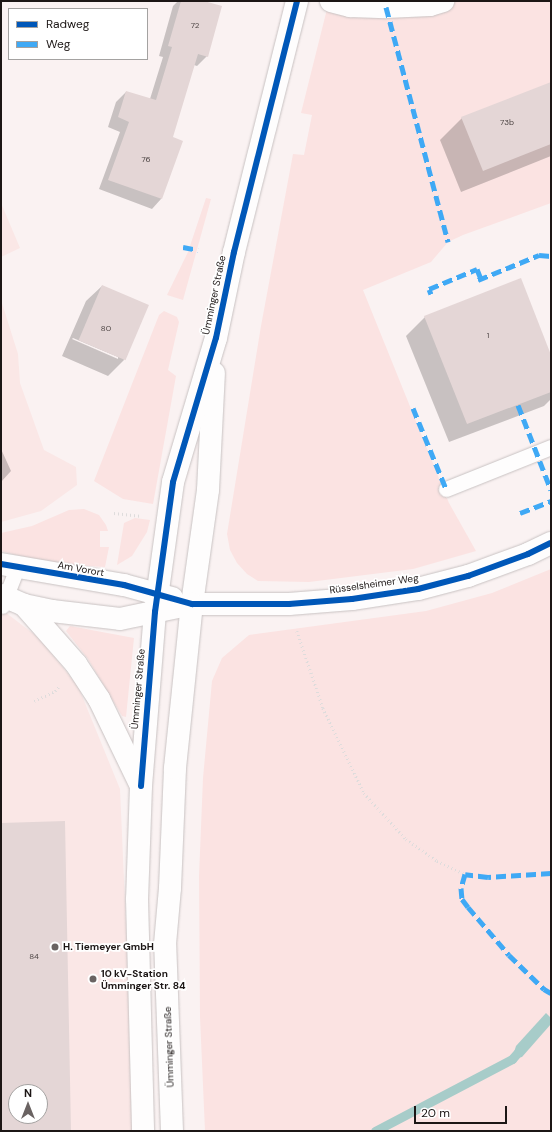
<!DOCTYPE html>
<html>
<head>
<meta charset="utf-8">
<style>
  body { margin:0 }
  #map { position:relative; width:552px; height:1132px; overflow:hidden; background:#faf2f2; font-family:"DM Sans",sans-serif }
  div>[style] { position:absolute }
  .built>* { inset:0; background:#fae7e6 }
  .green>* { inset:0; background:#fbe3e2 }
  .water>* { inset:0; background:#a7ccc9 }
  .shadow>* { inset:0; background:#0003 }
  .stream>* { height:9px; margin:-4.5px; padding:0 4.5px; transform-origin:4.5px; border-radius:4.5px; background:#a7ccc9 }
  .building>* { inset:0; background:#e4d6d6; transform-origin:0 0 }
  .path>* { height:2.5px; margin-top:-1.25px; transform-origin:0; background:repeating-linear-gradient(90deg,#dedcdc 0 1px,transparent 0 4px) }
  .roads { filter:drop-shadow(0 0 1px #c8c2c2) drop-shadow(0 0 1px #c8c2c2) }
  .service>* { height:15px; margin:-7.5px; padding:0 7.5px; transform-origin:7.5px; border-radius:7.5px; background:#fefdfd }
  .minor>* { height:22px; margin:-11px; padding:0 11px; transform-origin:11px; border-radius:11px; background:#fefdfd }
  .tertiary>* { height:22px; margin:-11px; padding:0 11px; transform-origin:11px; border-radius:11px; background:#fefdfd }
  .secondary>* { height:22px; margin:-11px; padding:0 11px; transform-origin:11px; border-radius:11px; background:#fefdfd }
  .quiet>* { height:5px; margin-top:-2.5px; transform-origin:0; background:repeating-linear-gradient(90deg,#3fa9f5 0 10px,transparent 0 15px) }
  .cycleway>* { height:6px; margin:-3px; padding:0 3px; transform-origin:3px; border-radius:3px; background:#0057b8 }
  .dots>* { width:11px; height:11px; translate:-50% -50%; box-sizing:border-box; border:2px solid #fff; border-radius:50% }
  span { translate:-50% -50%; white-space:nowrap; text-align:center; line-height:1.15; -webkit-text-stroke:3.5px #fff; paint-order:stroke }
  .number-label { font-size:8px; color:#4e4645 }
  .number-label span { -webkit-text-stroke-width:0 }
  .street-label { font-size:10px; color:#1c1615 }
  .poi-label { font-size:10px; color:#1c1615; font-weight:700 }
  .left { translate:0 -50%; text-align:left }
  .frame { position:absolute; inset:0; border:2px solid #1c1615; pointer-events:none }
  .legend { position:absolute; left:8px; top:8px; width:140px; height:52px; box-sizing:border-box; background:#fff; border:1px solid #a4a2a1; margin:0; padding:5px 7px; list-style:none; font-size:12px; color:#1c1615 }
  .legend li { display:flex; align-items:center; gap:8px; height:20px }
  .legend b { width:20px; border:1px solid #a4a2a1 }
  .north { position:absolute; left:8px; top:1084px; width:40px; height:40px; box-sizing:border-box; background:#fff; border:1px solid #a4a2a1; border-radius:50%; rotate:0deg; font-size:11px; font-weight:700; line-height:16px; text-align:center; color:#1c1615 }
  .north::after { content:''; display:block; margin:auto; width:14px; height:18px; background:#6a6362; clip-path:polygon(50% 0,100% 100%,50% 72%,0 100%) }
  .scale { position:absolute; left:414px; top:1106px; width:93px; height:18px; box-sizing:border-box; border:2px solid #1c1615; border-top:0; padding-left:5px; font-size:12px; line-height:14px; white-space:nowrap; color:#1c1615; -webkit-text-stroke:3px #fff; paint-order:stroke }
</style>
</head>
<body>
<div id="map">
  <div class="built">
    <i style="clip-path:polygon(1px 203px,20px 248px,1px 257px)"></i>
    <i style="clip-path:polygon(1px 300px,18px 354px,20px 383px,44px 450px,76px 467px,77px 485px,41px 511px,1px 522px)"></i>
    <i style="clip-path:polygon(evenodd,1px 609px,39px 638px,78px 686px,120px 789px,135px 1131px,1px 1131px,1px 609px,16px 1092px,40px 1092px,40px 1116px,16px 1116px,16px 1092px)"></i>
  </div>
  <div class="green">
    <i style="clip-path:polygon(329px 1px,551px 1px,551px 203px,463px 235px,448px 242px,431px 262px,363px 290px,449px 503px,476px 551px,413px 569px,309px 582px,258px 581px,247px 574px,237px 563px,230px 550px,227px 534px,261px 326px,293px 154px,304px 155px,312px 115px,301px 113px)"></i>
    <i style="clip-path:polygon(206px 198px,211px 199px,183px 300px,167px 295px,188px 252px)"></i>
    <i style="clip-path:polygon(164px 311px,177px 317px,179px 322px,168px 370px,176px 376px,153px 504px,123px 499px,94px 481px,159px 315px)"></i>
    <i style="clip-path:polygon(84px 509px,99px 515px,106px 525px,108px 531px,100px 531px,100px 547px,109px 547px,105px 567px,47px 563px,1px 551px,1px 533px,32px 526px,69px 510px)"></i>
    <i style="clip-path:polygon(135px 518px,150px 520px,147px 532px,132px 556px,117px 565px,124px 523px)"></i>
    <i style="clip-path:polygon(551px 569px,551px 1131px,205px 1131px,200px 1017px,199px 876px,203px 778px,212px 681px,222px 658px,249px 635px,426px 611px,492px 593px)"></i>
    <i style="clip-path:polygon(70px 626px,134px 638px,126px 717px,122px 716px,88px 659px,66px 631px)"></i>
  </div>
  <div class="water">
    <i style="clip-path:polygon(546px 1013px,551px 1018px,551px 1024px,522px 1057px,512px 1059px,516px 1046px)"></i>
  </div>
  <div class="shadow">
    <i style="clip-path:polygon(178px 1px,200px 1px,207px 56px,197px 66px,194px 65px,171px 138px,161px 199px,152px 209px,99px 189px,120px 132px,108px 127px,116px 102px,126px 92px,150px 99px,163px 57px,159px 56px,173px 6px)"></i>
    <i style="clip-path:polygon(551px 83px,551px 156px,461px 192px,440px 140px,462px 118px)"></i>
    <i style="clip-path:polygon(evenodd,102px 286px,124px 360px,108px 376px,62px 356px,86px 301px,102px 286px,73px 338px,118px 357px,118px 359px,72px 339px,73px 338px)"></i>
    <i style="clip-path:polygon(425px 317px,551px 358px,551px 399px,544px 406px,449px 442px,406px 336px)"></i>
    <i style="clip-path:polygon(1px 449px,11px 471px,1px 482px)"></i>
  </div>
  <div class="stream">
    <i style="left:375px;top:1131px;width:155px;rotate:-27.7deg"></i>
    <i style="left:512px;top:1059px;width:11px;rotate:-49deg"></i>
  </div>
  <div class="building">
    <i style="clip-path:polygon(181px 1px,204px 1px,222px 6px,208px 57px,198px 54px,173px 137px,183px 141px,162px 199px,108px 180px,129px 122px,118px 117px,126px 91px,156px 100px,172px 47px,168px 46px)"></i>
    <i style="clip-path:polygon(551px 82px,551px 144px,483px 171px,461px 117px)"></i>
    <i style="clip-path:polygon(521px 278px,551px 355px,551px 392px,467px 424px,424px 316px)"></i>
    <i style="left:102px;top:285px;width:51px;height:60px;rotate:23deg"></i>
    <i style="clip-path:polygon(evenodd,65px 821px,71px 1131px,1px 1131px,1px 823px,65px 821px,16px 1092px,40px 1092px,40px 1116px,16px 1116px,16px 1092px)"></i>
  </div>
  <div class="path">
    <i style="left:114px;top:513px;width:28px;rotate:6deg"></i>
    <i style="left:297px;top:631px;width:81px;rotate:71.3deg"></i>
    <i style="left:323px;top:708px;width:94px;rotate:64.2deg"></i>
    <i style="left:364px;top:793px;width:62px;rotate:47.6deg"></i>
    <i style="left:406px;top:839px;width:38px;rotate:35deg"></i>
    <i style="left:437px;top:861px;width:31px;rotate:25deg"></i>
    <i style="left:34px;top:701px;width:23px;rotate:-25deg"></i>
    <i style="left:55px;top:691px;width:6px;rotate:-51deg"></i>
  </div>
  <div class="roads">
    <div class="service">
      <i style="left:446px;top:489px;width:113px;rotate:-21.8deg"></i>
      <i style="left:2px;top:606px;width:41px;rotate:-68.5deg"></i>
    </div>
    <div class="minor">
      <i style="left:331px;top:1px;width:20px;rotate:15deg"></i>
      <i style="left:350px;top:6px;width:36px;rotate:2deg"></i>
      <i style="left:386px;top:7px;width:44px;rotate:-2.6deg"></i>
      <i style="left:430px;top:5px;width:14px;rotate:-17deg"></i>
      <i style="left:192px;top:604px;width:97px"></i>
      <i style="left:289px;top:604px;width:63px;rotate:-4.5deg"></i>
      <i style="left:352px;top:599px;width:67px;rotate:-8.6deg"></i>
      <i style="left:418px;top:589px;width:52px;rotate:-14.6deg"></i>
      <i style="left:468px;top:576px;width:64px;rotate:-20.1deg"></i>
      <i style="left:528px;top:554px;width:25px;rotate:-26deg"></i>
    </div>
    <div class="tertiary">
      <i style="left:1px;top:564px;width:125px;rotate:9.7deg"></i>
      <i style="left:124px;top:585px;width:50px;rotate:15.2deg"></i>
      <i style="left:1px;top:595px;width:25px;rotate:23deg"></i>
      <i style="left:24px;top:605px;width:29px;rotate:12deg"></i>
      <i style="left:52px;top:611px;width:68px;rotate:6.7deg"></i>
      <i style="left:120px;top:619px;width:74px;rotate:-11.8deg"></i>
      <i style="left:192px;top:604px;width:115px;rotate:-82deg"></i>
      <i style="left:208px;top:490px;width:117px;rotate:-87.1deg"></i>
      <i style="left:24px;top:605px;width:79px;rotate:48.6deg"></i>
      <i style="left:76px;top:664px;width:42px;rotate:56.7deg"></i>
      <i style="left:99px;top:699px;width:94px;rotate:64.2deg"></i>
      <i style="left:141px;top:786px;width:175px;rotate:-85.4deg"></i>
      <i style="left:155px;top:612px;width:131px;rotate:-82.1deg"></i>
      <i style="left:173px;top:482px;width:150px;rotate:-73.4deg"></i>
      <i style="left:216px;top:338px;width:88px;rotate:-78.2deg"></i>
      <i style="left:234px;top:252px;width:259px;rotate:-75.9deg"></i>
    </div>
    <div class="secondary">
      <i style="left:141px;top:786px;width:113px;rotate:92deg"></i>
      <i style="left:137px;top:899px;width:232px;rotate:88.5deg"></i>
      <i style="left:172px;top:1131px;width:187px;rotate:-92.1deg"></i>
      <i style="left:165px;top:944px;width:56px;rotate:-84.9deg"></i>
      <i style="left:170px;top:888px;width:120px;rotate:-87.6deg"></i>
      <i style="left:175px;top:768px;width:165px;rotate:-84.1deg"></i>
    </div>
  </div>
  <div class="quiet">
    <i style="left:386px;top:7px;width:243px;rotate:75.2deg"></i>
    <i style="left:183px;top:247px;width:15px;rotate:11deg"></i>
    <i style="left:478px;top:280px;width:66px;rotate:-22.3deg"></i>
    <i style="left:539px;top:255px;width:12px;rotate:5deg"></i>
    <i style="left:431px;top:294px;width:5px;rotate:-112deg"></i>
    <i style="left:429px;top:289px;width:52px;rotate:-22.6deg"></i>
    <i style="left:477px;top:269px;width:11px;rotate:68deg"></i>
    <i style="left:518px;top:405px;width:91px;rotate:68.8deg"></i>
    <i style="left:413px;top:408px;width:87px;rotate:67.8deg"></i>
    <i style="left:520px;top:513px;width:33px;rotate:-21deg"></i>
    <i style="left:551px;top:873px;width:63px;rotate:176.4deg"></i>
    <i style="left:488px;top:877px;width:23px;rotate:-173deg"></i>
    <i style="left:465px;top:874px;width:15px;rotate:106deg"></i>
    <i style="left:461px;top:888px;width:11px;rotate:85deg"></i>
    <i style="left:462px;top:899px;width:10px;rotate:53deg"></i>
    <i style="left:468px;top:907px;width:63px;rotate:49.5deg"></i>
    <i style="left:509px;top:955px;width:49px;rotate:44.2deg"></i>
    <i style="left:544px;top:989px;width:8px;rotate:30deg"></i>
  </div>
  <div class="cycleway">
    <i style="left:1px;top:564px;width:125px;rotate:9.7deg"></i>
    <i style="left:124px;top:585px;width:71px;rotate:15.6deg"></i>
    <i style="left:192px;top:604px;width:97px"></i>
    <i style="left:289px;top:604px;width:63px;rotate:-4.5deg"></i>
    <i style="left:352px;top:599px;width:67px;rotate:-8.6deg"></i>
    <i style="left:418px;top:589px;width:52px;rotate:-14.6deg"></i>
    <i style="left:468px;top:576px;width:64px;rotate:-20.1deg"></i>
    <i style="left:528px;top:554px;width:25px;rotate:-26deg"></i>
    <i style="left:141px;top:786px;width:175px;rotate:-85.4deg"></i>
    <i style="left:155px;top:612px;width:131px;rotate:-82.1deg"></i>
    <i style="left:173px;top:482px;width:150px;rotate:-73.4deg"></i>
    <i style="left:216px;top:338px;width:88px;rotate:-78.2deg"></i>
    <i style="left:234px;top:252px;width:259px;rotate:-75.9deg"></i>
  </div>
  <div class="dots">
    <i style="left:55px;top:947px;background:#6a6362"></i>
    <i style="left:93px;top:979px;background:#6a6362"></i>
  </div>
  <div class="number-label">
    <span style="left:195px;top:26px">72</span>
    <span style="left:507px;top:123px">73b</span>
    <span style="left:146px;top:160px">76</span>
    <span style="left:106px;top:329px">80</span>
    <span style="left:488px;top:336px">1</span>
    <span style="left:34px;top:957px">84</span>
  </div>
  <div class="street-label">
    <span style="left:214px;top:295px;rotate:-78deg">Ümminger Straße</span>
    <span style="left:81px;top:569px;rotate:10deg">Am Vorort</span>
    <span style="left:374px;top:584px;rotate:-8deg">Rüsselsheimer Weg</span>
    <span style="left:138px;top:689px;rotate:-85deg">Ümminger Straße</span>
    <span style="left:169px;top:1047px;rotate:-92deg">Ümminger Straße</span>
  </div>
  <div class="poi-label">
    <span class="left" style="left:63px;top:947px">H. Tiemeyer GmbH</span>
    <span class="left" style="left:101px;top:979px">10 kV-Station<br>Ümminger Str. 84</span>
  </div>
  <div class="frame"></div>
  <ul class="legend">
  <li><b style="height:5px;background:#0057b8"></b>Radweg</li>
  <li><b style="height:5px;background:#3fa9f5"></b>Weg</li>
  </ul>
  <div class="north">N</div>
  <div class="scale">20 m</div>
</div>
</body>
</html>
